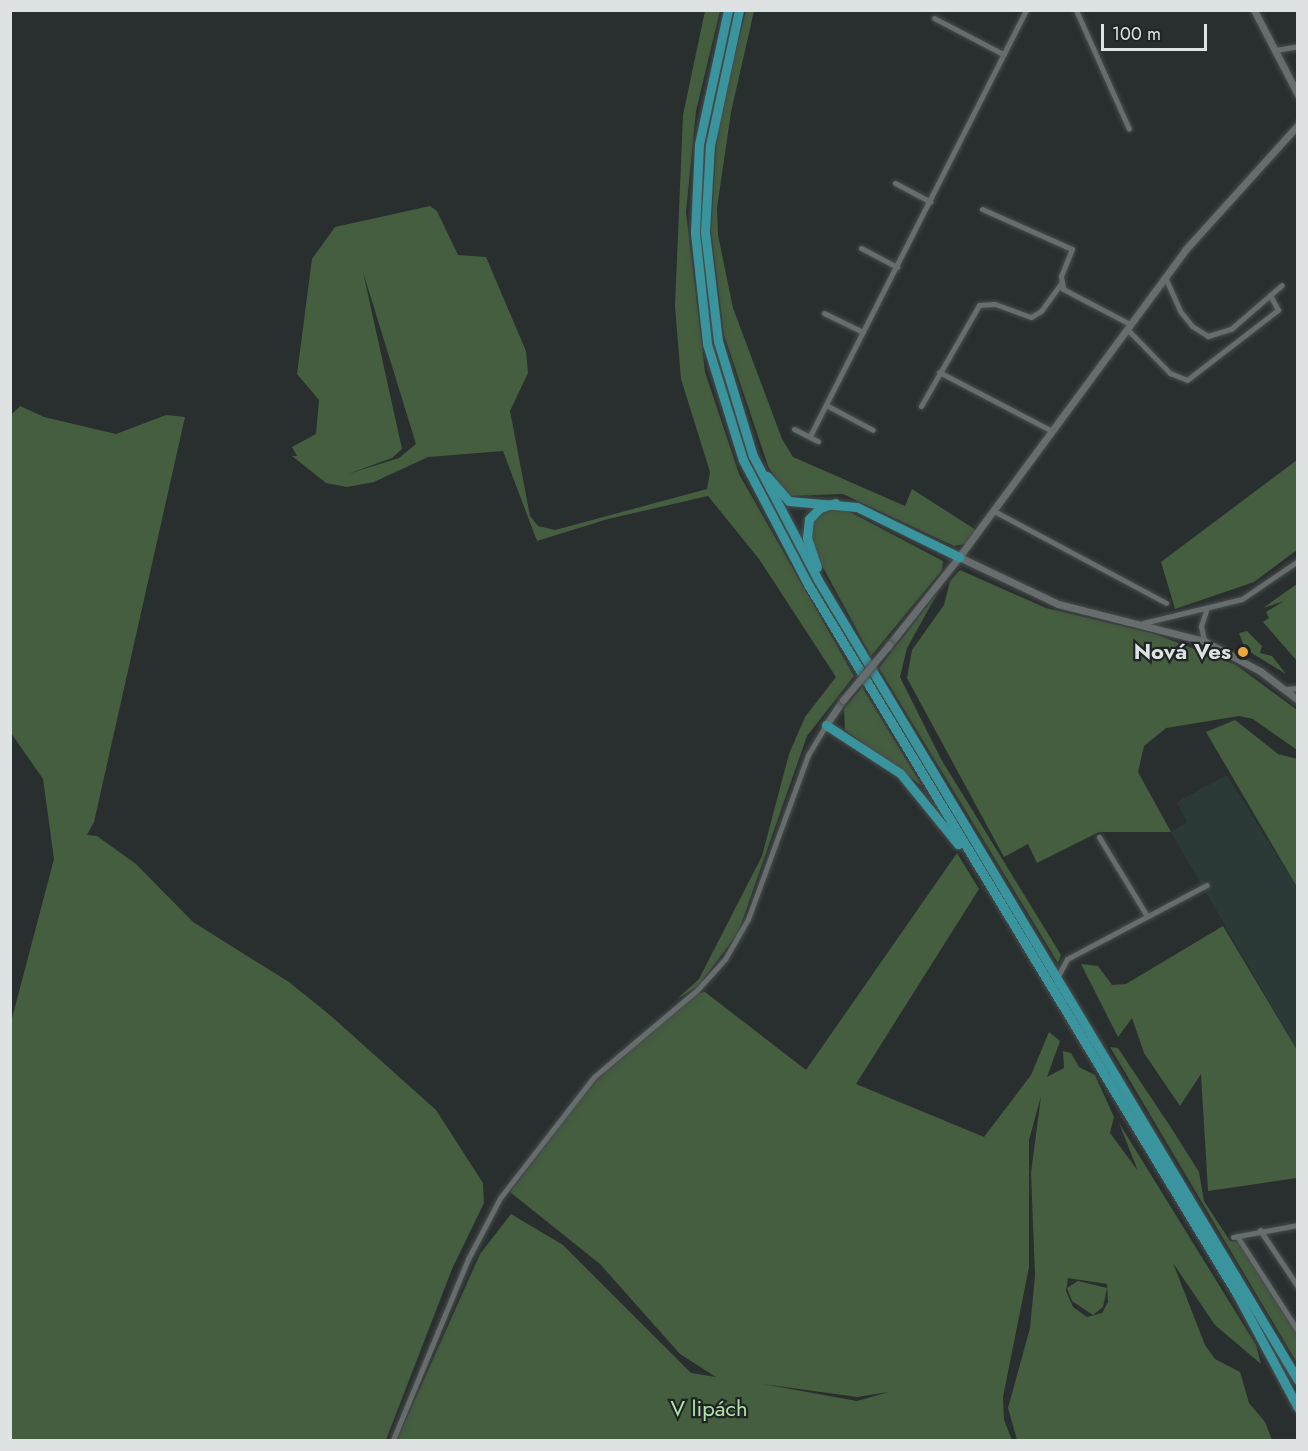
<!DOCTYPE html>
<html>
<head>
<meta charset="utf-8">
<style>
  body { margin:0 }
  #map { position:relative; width:1308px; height:1451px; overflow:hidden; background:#292f2e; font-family:Jost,sans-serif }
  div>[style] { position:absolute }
  .built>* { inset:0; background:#2b3a37 }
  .green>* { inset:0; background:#455e3f }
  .roads { filter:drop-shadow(0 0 2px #464c4b) drop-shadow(0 0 2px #464c4b) }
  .minor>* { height:5px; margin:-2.5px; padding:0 2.5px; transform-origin:2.5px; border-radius:2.5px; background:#666d6c }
  .tertiary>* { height:7px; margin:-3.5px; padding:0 3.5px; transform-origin:3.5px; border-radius:3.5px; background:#666d6c }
  .trunk>* { height:9px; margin:-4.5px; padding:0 4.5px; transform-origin:4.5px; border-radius:4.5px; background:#39949d }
  .bridges { filter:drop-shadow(0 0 2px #464c4b) drop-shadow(0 0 2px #464c4b) }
  .tertiary-bridge>* { height:7px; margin:-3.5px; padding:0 3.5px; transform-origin:3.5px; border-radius:3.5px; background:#666d6c }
  .dots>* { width:16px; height:16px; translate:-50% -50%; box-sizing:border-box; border:3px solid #1f2524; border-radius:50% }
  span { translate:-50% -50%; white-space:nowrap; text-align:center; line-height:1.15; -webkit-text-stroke:4.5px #1f2524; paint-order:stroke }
  .poi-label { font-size:22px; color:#dee2e2; font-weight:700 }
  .right { translate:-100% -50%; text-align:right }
  .park-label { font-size:22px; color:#b4e3a8 }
  .frame { position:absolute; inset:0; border:12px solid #dee2e2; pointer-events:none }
  .scale { position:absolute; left:1101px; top:24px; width:106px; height:27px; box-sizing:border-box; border:3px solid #dee2e2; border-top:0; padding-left:8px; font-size:18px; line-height:21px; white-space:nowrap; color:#dee2e2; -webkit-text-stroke:4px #1f2524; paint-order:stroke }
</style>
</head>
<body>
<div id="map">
  <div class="built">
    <i style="clip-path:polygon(1227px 775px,1297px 887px,1297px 1050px,1171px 832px,1187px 822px,1177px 802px)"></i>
  </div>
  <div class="green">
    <i style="clip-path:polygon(evenodd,705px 11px,720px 11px,696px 111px,686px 212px,705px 372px,739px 474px,854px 676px,807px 736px,738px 933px,698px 986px,677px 999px,699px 979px,762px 856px,789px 754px,805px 717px,836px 677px,759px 559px,708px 496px,608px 519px,537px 541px,503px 451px,428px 457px,374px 482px,347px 487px,326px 483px,292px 456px,297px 456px,292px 447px,316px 434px,319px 400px,297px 374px,312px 259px,335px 227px,430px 206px,437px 211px,458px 255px,486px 257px,526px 351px,528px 373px,510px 411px,530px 516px,538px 526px,555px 530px,707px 489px,710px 472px,681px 379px,675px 306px,683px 115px,705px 11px,363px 272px,416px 444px,399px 458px,348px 474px,392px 458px,402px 449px,363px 272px)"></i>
    <i style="clip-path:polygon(746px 11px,754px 11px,731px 112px,717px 208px,718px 235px,733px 308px,782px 439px,793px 457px,905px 506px,912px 489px,976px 530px,965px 544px,954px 546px,843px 494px,787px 496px,768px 466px,724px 335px,711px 230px,718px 121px)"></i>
    <i style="clip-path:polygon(20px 406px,44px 417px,116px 434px,166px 415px,185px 417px,94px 822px,87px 835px,97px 836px,136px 864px,193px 922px,289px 982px,331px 1016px,436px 1110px,483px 1183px,484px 1203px,452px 1269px,386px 1440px,11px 1440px,11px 1022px,54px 859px,43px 779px,11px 733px,10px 416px)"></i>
    <i style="clip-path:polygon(1297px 460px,1297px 550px,1254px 582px,1175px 609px,1161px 562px)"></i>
    <i style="clip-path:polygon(831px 508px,848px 511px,943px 561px,942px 570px,871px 656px,812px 547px,812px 520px)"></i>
    <i style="clip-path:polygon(960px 570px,1046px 608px,1155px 634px,1236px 665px,1297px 710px,1297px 750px,1253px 719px,1239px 716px,1166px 728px,1144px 746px,1138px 772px,1171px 832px,1099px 832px,1037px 863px,1028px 844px,1004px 857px,907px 678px,912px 650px,944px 605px,950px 581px)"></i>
    <i style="clip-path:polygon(1297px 584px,1297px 661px,1263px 622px,1269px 618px,1266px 612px,1284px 601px,1263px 608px)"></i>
    <i style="clip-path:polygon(938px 592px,907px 648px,900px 677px,941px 759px,1061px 955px,1058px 963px,879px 668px)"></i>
    <i style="clip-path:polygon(1247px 631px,1262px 646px,1260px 653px,1272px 656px,1286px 674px,1245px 649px,1239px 633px)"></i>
    <i style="clip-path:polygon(862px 687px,922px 786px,845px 730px,844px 709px)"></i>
    <i style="clip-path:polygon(1235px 720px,1278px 754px,1297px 759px,1297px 887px,1206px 732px)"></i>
    <i style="clip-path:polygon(evenodd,957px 853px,979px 889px,856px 1084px,984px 1137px,1031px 1075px,1049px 1032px,1060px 1041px,1047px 1077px,1064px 1068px,1063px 1051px,1071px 1053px,1079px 1067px,1095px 1075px,1114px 1117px,1110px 1133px,1138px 1171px,1119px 1123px,1256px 1345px,1261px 1364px,1215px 1325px,1173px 1263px,1205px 1345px,1215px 1359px,1240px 1372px,1249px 1403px,1265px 1422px,1272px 1440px,1017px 1440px,1008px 1408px,1030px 1328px,1035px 1275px,1031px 1173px,1041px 1096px,1029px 1140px,1029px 1267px,1003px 1397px,1004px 1420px,1012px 1440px,397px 1440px,480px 1254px,511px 1214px,563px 1245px,691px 1373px,716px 1377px,680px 1354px,600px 1264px,510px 1192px,592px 1084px,696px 994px,705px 992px,806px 1070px,957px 853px,1068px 1278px,1107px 1284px,1108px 1302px,1102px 1313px,1087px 1317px,1073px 1307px,1066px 1291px,1068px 1278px,957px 853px,763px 1384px,857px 1397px,889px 1392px,857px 1401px,763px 1384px)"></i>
    <i style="clip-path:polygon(1223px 926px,1297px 1050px,1297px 1178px,1208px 1191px,1201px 1074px,1180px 1106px,1144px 1053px,1132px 1018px,1118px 1037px,1081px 964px,1098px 966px,1112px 985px,1126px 984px)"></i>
    <i style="clip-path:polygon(1110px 1047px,1118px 1048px,1170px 1126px,1199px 1172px,1204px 1201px,1230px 1241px,1239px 1242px,1297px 1332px,1297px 1363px)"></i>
    <i style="clip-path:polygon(1078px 1281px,1107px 1288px,1103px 1307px,1093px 1315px,1072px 1301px,1067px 1288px)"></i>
  </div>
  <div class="roads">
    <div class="minor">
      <i style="left:1076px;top:10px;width:130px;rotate:66deg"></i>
      <i style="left:934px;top:18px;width:78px;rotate:27.6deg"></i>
      <i style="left:1276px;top:50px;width:22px;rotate:-10deg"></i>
      <i style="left:895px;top:183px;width:40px;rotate:28deg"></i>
      <i style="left:982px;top:209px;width:98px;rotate:24deg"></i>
      <i style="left:1072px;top:249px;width:29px;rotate:112deg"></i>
      <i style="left:1061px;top:276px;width:13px;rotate:81deg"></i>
      <i style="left:1063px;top:289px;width:76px;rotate:27.6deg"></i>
      <i style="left:861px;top:248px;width:41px;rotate:27.8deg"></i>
      <i style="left:1165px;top:277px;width:37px;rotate:66deg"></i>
      <i style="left:1180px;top:311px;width:19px;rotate:51deg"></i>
      <i style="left:1192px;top:326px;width:19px;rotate:32deg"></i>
      <i style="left:1208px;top:336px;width:24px;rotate:-17deg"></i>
      <i style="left:1231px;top:329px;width:67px;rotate:-40.8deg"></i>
      <i style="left:824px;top:313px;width:43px;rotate:26deg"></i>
      <i style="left:1127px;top:329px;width:62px;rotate:45.7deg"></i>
      <i style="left:1170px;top:373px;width:18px;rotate:22deg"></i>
      <i style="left:1187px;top:380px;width:115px;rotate:-37.6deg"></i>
      <i style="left:1278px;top:310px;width:17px;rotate:-118deg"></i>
      <i style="left:939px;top:372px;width:127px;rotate:27.6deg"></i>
      <i style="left:826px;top:405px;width:53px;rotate:28deg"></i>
      <i style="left:921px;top:406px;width:116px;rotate:-60.1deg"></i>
      <i style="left:979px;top:305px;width:16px;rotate:-4deg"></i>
      <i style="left:995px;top:304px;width:38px;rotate:20deg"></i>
      <i style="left:1031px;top:317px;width:12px;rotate:-31deg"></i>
      <i style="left:1041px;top:311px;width:34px;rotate:-54deg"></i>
      <i style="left:794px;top:429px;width:27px;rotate:27deg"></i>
      <i style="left:810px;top:436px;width:478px;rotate:-63.1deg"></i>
      <i style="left:994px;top:511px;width:195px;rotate:28.1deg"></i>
      <i style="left:1143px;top:623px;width:102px;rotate:-13.6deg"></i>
      <i style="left:1242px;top:599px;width:68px;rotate:-34.2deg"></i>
      <i style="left:1204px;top:641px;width:15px;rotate:-101deg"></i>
      <i style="left:1201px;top:626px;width:16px;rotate:-72deg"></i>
      <i style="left:1285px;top:689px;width:13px;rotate:-4deg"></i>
      <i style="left:1099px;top:837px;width:92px;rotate:58.7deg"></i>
      <i style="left:1058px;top:976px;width:19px;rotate:-62deg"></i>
      <i style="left:1067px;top:959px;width:158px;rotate:-27.9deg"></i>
      <i style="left:1260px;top:1230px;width:69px;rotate:56.3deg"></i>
      <i style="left:1237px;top:1236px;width:113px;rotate:57.3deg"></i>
      <i style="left:1233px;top:1237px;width:66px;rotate:-10.5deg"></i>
      <i style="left:393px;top:1440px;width:196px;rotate:-67.5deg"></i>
      <i style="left:468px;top:1259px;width:69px;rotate:-62.3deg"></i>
      <i style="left:500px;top:1198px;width:153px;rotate:-52.2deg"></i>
      <i style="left:594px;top:1077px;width:136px;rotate:-40.2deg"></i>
      <i style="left:698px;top:989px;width:40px;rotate:-48deg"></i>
      <i style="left:725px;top:959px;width:46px;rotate:-60.1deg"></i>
      <i style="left:748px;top:919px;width:175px;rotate:-69.9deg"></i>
      <i style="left:808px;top:755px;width:35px;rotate:-59deg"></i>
    </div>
    <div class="tertiary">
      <i style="left:1254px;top:10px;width:96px;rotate:62.6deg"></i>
      <i style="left:959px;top:557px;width:110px;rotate:25.4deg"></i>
      <i style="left:1058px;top:604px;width:151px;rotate:14.2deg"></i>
      <i style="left:1204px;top:641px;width:64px;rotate:28.2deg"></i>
      <i style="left:1260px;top:671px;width:48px;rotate:37.3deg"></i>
      <i style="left:889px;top:645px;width:112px;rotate:-51.5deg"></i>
      <i style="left:959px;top:557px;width:381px;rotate:-53.6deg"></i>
      <i style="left:1185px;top:250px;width:169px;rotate:-47.9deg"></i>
      <i style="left:826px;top:725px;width:30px;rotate:-56deg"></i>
    </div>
    <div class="trunk">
      <i style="left:728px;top:10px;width:137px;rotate:102.2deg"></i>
      <i style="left:699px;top:144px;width:89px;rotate:92.6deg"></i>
      <i style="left:695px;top:233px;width:112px;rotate:83.8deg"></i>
      <i style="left:707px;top:344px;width:121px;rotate:72.8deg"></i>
      <i style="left:743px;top:460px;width:142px;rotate:62.4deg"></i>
      <i style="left:809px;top:586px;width:827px;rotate:58.85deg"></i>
      <i style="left:1237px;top:1294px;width:129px;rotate:61.8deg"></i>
      <i style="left:739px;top:10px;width:138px;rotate:102.1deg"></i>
      <i style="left:710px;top:145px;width:87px;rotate:93.3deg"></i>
      <i style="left:705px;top:232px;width:110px;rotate:83.2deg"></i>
      <i style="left:718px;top:341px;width:120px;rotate:73.1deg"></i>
      <i style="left:753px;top:456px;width:140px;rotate:62.3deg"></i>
      <i style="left:818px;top:580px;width:933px;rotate:59.04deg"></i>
      <i style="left:767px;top:476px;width:33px;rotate:49deg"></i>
      <i style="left:789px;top:501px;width:68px;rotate:5deg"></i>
      <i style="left:857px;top:507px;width:114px;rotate:26.1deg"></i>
      <i style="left:817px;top:567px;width:31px;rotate:-109deg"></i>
      <i style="left:807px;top:538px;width:19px;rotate:-84deg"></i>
      <i style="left:809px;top:519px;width:16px;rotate:-45deg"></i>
      <i style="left:820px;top:508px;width:16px;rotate:-18deg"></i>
      <i style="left:826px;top:725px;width:88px;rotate:33deg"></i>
      <i style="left:900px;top:773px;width:92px;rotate:50.8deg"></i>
    </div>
  </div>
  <div class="bridges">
    <div class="tertiary-bridge">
      <i style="left:843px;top:700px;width:72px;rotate:-50.1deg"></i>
    </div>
  </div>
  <div class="dots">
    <i style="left:1243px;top:652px;background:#efa73d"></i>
  </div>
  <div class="poi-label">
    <span class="right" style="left:1231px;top:652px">Nová Ves</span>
  </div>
  <div class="park-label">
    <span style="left:709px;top:1409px">V lipách</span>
  </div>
  <div class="frame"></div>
  <div class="scale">100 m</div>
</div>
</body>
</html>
